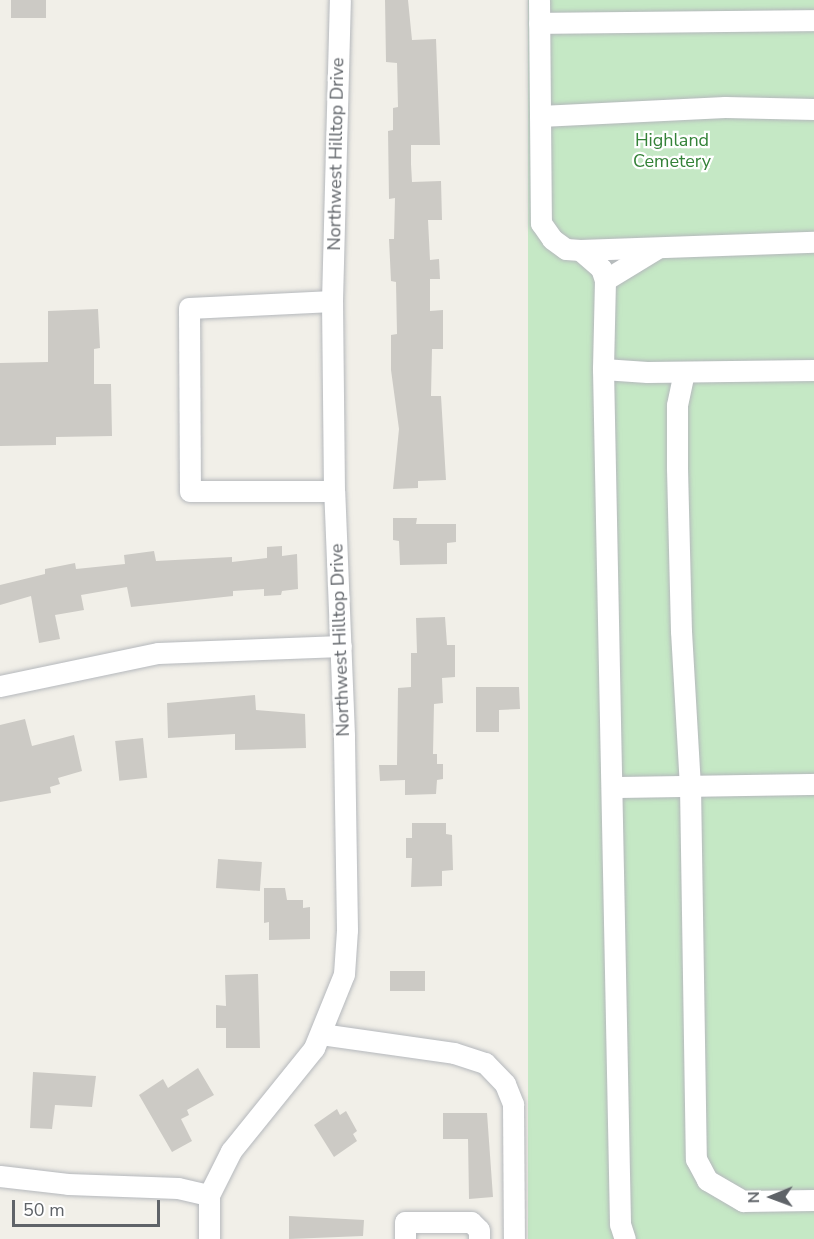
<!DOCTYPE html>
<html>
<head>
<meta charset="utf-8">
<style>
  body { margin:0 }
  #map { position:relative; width:814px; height:1239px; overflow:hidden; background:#f1efe8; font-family:"Nunito Sans",sans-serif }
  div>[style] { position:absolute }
  .green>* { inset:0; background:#c5e8c5; transform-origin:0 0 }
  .building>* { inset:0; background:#cccac5; transform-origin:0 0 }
  .roads { filter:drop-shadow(0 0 2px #b5b8bc) drop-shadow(0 0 2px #b5b8bc) }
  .minor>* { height:21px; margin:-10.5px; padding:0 10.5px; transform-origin:10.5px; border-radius:10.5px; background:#fff }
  span { translate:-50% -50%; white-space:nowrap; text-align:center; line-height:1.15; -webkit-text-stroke:4.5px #fff; paint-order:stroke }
  .park-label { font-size:18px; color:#348238 }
  .street-label { font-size:18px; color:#5f6368 }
  .north { position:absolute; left:742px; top:1167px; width:60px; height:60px; -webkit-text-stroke:4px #fff; paint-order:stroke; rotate:269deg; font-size:16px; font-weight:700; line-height:24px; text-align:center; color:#5f6368 }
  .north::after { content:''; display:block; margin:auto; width:21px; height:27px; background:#5f6368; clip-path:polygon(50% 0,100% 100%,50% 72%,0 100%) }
  .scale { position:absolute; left:12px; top:1200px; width:148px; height:27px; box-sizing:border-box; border:3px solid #5f6368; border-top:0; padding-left:8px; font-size:18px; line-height:21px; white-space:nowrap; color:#5f6368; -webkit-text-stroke:4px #fff; paint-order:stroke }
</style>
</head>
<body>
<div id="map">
  <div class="green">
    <i style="left:528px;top:0;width:286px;height:1239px"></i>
  </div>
  <div class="building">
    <i style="left:11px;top:0;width:35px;height:18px"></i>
    <i style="clip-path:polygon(385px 0,408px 0,412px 40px,436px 39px,440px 145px,411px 145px,411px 164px,412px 182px,441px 181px,442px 220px,428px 220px,430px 260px,439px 259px,440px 279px,430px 279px,430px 311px,443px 310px,443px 349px,432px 349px,431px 396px,441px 396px,446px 480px,418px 481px,418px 488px,393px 489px,399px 429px,391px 370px,391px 335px,397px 334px,396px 282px,391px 281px,389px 239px,394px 239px,395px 198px,389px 199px,388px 131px,393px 130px,393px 108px,398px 107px,397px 63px,386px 62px)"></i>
    <i style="clip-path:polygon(98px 309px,100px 348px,94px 349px,94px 384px,111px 384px,112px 436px,56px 437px,56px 445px,0 446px,0 363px,48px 362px,48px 311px)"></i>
    <i style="clip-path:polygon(393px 518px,417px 518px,416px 524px,456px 524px,456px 542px,447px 543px,447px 564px,400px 565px,399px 541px,393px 540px)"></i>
    <i style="clip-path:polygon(282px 546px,282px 556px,297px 554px,298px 589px,282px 591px,281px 595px,264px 596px,264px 589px,233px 591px,233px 596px,131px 607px,127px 587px,81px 595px,84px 610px,55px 615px,60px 639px,39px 643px,31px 596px,0 605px,0 585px,45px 574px,45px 569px,75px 563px,76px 569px,125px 564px,124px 555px,154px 551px,156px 561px,232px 557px,232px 562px,267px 558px,267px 547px)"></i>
    <i style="clip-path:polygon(445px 617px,447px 645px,455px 645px,455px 677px,442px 678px,443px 703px,434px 704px,433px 754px,437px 754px,437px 764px,443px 764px,443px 779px,437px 780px,436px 794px,405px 795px,405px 780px,380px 781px,379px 765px,397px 765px,398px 688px,411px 687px,411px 653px,417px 653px,416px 618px)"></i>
    <i style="clip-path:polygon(476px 687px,519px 687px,520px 709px,499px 710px,499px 732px,476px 732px)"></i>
    <i style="clip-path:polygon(255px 695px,256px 710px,305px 714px,306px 748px,235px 750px,235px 734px,168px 738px,167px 703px)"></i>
    <i style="clip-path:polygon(25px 719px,32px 746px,74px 735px,82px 771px,58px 778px,60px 784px,50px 787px,51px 793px,0 802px,0 725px)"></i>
    <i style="left:143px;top:738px;width:40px;height:28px;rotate:84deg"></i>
    <i style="clip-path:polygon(412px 823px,446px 823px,446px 834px,452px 835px,453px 870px,442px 871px,442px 886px,411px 887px,412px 858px,406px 858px,406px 838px,412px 838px)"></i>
    <i style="left:218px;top:859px;width:44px;height:29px;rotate:4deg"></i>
    <i style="clip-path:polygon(264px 888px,285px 888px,287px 900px,303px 900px,303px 908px,310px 907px,310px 939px,269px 940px,269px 922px,264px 923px)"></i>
    <i style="left:390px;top:971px;width:35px;height:20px"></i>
    <i style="clip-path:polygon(258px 974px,260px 1048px,226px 1048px,226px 1028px,216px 1028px,216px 1005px,226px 1006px,225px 975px)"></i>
    <i style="clip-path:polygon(198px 1068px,214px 1095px,187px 1110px,189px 1115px,181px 1119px,192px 1141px,172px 1152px,139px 1095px,163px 1079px,168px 1088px)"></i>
    <i style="clip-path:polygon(33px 1072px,96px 1076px,92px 1107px,55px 1105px,52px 1129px,30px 1128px)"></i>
    <i style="clip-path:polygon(337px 1109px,340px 1115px,346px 1111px,357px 1131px,353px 1134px,357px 1141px,334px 1157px,314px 1125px)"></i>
    <i style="clip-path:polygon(443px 1113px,487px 1113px,493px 1197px,469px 1199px,468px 1139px,443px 1139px)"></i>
    <i style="clip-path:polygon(289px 1216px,364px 1220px,363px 1236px,289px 1239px)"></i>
  </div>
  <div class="roads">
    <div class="minor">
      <i style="left:539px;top:0;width:223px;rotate:89.5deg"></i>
      <i style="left:541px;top:223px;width:19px;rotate:55deg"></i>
      <i style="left:552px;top:239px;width:17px;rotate:36deg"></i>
      <i style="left:566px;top:249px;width:14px;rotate:4deg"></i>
      <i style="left:580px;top:250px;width:234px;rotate:-2deg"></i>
      <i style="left:539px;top:23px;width:275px;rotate:-0.6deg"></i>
      <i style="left:540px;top:116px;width:185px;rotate:-2.8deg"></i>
      <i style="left:725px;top:107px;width:89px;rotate:1.3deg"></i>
      <i style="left:580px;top:250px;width:28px;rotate:41deg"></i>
      <i style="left:601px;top:268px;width:13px;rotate:72deg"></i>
      <i style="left:605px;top:280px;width:89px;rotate:91.3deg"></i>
      <i style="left:603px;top:369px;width:44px;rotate:3.9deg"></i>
      <i style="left:647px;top:372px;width:167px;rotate:-0.7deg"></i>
      <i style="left:605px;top:280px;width:60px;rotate:-31.3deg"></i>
      <i style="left:332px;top:301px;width:143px;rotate:177.2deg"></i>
      <i style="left:189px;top:308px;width:183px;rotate:89.7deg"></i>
      <i style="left:190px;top:491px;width:144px"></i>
      <i style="left:603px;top:369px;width:855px;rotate:88.86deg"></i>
      <i style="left:620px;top:1224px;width:16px;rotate:72deg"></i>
      <i style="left:684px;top:372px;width:34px;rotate:102deg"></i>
      <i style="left:677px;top:405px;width:63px;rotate:90deg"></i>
      <i style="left:677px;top:468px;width:163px;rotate:88.6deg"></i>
      <i style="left:681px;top:631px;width:155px;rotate:86.7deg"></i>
      <i style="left:690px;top:786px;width:373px;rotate:89.1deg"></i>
      <i style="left:696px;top:1159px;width:24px;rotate:62deg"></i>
      <i style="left:707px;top:1180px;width:42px;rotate:30.3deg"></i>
      <i style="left:743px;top:1201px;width:71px;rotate:-0.8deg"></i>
      <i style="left:0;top:686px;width:161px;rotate:-11.8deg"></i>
      <i style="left:158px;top:653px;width:183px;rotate:-2.2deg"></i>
      <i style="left:613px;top:787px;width:201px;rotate:-0.9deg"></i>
      <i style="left:321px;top:1034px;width:134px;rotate:8.1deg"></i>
      <i style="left:454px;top:1053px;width:33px;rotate:18deg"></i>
      <i style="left:485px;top:1063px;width:29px;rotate:46deg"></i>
      <i style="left:505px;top:1084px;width:22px;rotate:68deg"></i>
      <i style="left:513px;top:1104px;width:135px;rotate:89.6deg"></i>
      <i style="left:0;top:1176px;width:68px;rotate:6.7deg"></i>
      <i style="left:68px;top:1184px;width:110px;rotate:2.1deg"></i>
      <i style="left:178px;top:1188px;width:32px;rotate:13deg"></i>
      <i style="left:209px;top:1239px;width:44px;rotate:-90deg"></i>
      <i style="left:209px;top:1195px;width:49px;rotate:-63.4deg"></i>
      <i style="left:231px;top:1151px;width:132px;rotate:-51.1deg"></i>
      <i style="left:314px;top:1048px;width:80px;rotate:-67.9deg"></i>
      <i style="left:344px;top:974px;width:44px;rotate:-86.1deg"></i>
      <i style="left:347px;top:930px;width:195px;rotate:-90.9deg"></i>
      <i style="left:344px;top:735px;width:244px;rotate:-92.3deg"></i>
      <i style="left:334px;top:491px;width:190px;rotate:-90.6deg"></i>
      <i style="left:332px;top:301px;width:301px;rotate:-88.5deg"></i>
      <i style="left:405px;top:1239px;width:17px;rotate:-90deg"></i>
      <i style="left:405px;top:1222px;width:66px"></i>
      <i style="left:471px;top:1222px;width:11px;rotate:45deg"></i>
      <i style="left:479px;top:1230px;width:9px;rotate:90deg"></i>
    </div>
  </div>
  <div class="park-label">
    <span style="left:672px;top:151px">Highland<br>Cemetery</span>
  </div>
  <div class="street-label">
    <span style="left:336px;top:154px;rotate:-89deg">Northwest Hilltop Drive</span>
    <span style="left:340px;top:640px;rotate:-92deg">Northwest Hilltop Drive</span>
  </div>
  <div class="north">N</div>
  <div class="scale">50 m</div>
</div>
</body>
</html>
